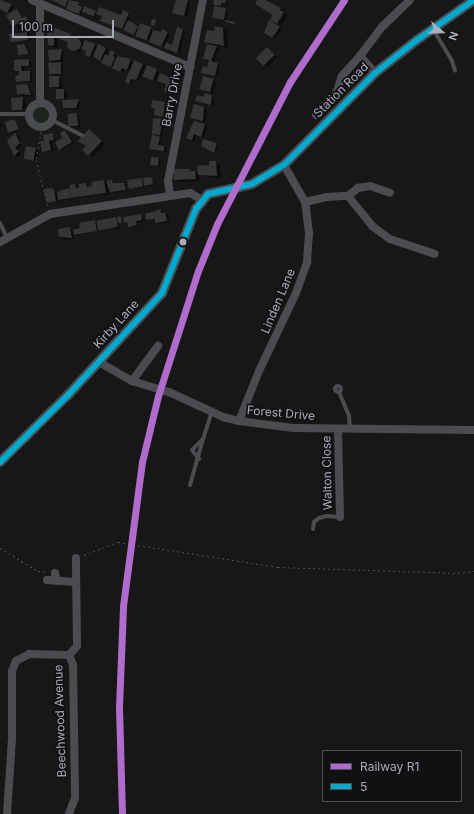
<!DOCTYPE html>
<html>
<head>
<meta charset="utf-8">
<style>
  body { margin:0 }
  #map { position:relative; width:474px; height:814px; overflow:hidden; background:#171717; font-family:Inter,sans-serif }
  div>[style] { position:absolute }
  .green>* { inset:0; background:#1d241e }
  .round { border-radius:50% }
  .shadow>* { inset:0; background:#0007; transform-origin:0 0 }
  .building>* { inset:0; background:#353536; transform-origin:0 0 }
  .path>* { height:1px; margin-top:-0.5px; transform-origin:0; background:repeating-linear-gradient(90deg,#4d4e52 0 2px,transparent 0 5px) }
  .service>* { height:4px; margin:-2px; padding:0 2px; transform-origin:2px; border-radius:2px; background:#4b4c50 }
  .service>.ring { margin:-2px; padding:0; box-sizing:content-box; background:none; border:4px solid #4b4c50; border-radius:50% }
  .minor>* { height:8px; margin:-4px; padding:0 4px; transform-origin:4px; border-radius:4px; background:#4b4c50 }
  .minor>.ring { margin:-4px; padding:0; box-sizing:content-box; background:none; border:8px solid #4b4c50; border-radius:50% }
  .tertiary>* { height:10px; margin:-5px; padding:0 5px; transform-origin:5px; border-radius:5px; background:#4b4c50 }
  .bus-1>* { height:6px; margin:-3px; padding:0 3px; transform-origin:3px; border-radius:3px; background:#00a9ce }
  .rail-1>* { height:7px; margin:-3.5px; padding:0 3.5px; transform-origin:3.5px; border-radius:3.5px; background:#b06ccc }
  .dots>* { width:11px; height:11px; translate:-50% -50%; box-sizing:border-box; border:2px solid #111113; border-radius:50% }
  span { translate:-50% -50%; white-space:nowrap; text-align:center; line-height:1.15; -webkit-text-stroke:3.5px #111113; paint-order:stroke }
  .street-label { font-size:12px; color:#a8adb8 }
  .legend { position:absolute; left:322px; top:750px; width:140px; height:52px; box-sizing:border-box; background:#111113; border:1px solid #4d4f55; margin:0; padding:5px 7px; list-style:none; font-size:12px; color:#a8adb8 }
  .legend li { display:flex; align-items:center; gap:8px; height:20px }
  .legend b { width:20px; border:1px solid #4d4f55 }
  .north { position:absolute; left:422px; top:12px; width:40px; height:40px; -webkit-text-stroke:3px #111113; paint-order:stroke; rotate:109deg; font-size:11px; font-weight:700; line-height:16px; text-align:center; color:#a8adb8 }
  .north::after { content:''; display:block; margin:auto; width:14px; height:18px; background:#a8adb8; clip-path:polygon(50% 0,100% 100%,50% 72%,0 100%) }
  .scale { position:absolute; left:12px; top:20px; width:102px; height:18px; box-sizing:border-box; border:2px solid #a8adb8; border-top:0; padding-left:5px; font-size:12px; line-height:14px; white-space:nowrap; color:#a8adb8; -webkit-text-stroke:3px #111113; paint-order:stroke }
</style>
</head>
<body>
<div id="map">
  <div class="green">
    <i class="round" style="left:32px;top:106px;width:18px;height:18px"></i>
  </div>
  <div class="shadow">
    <i style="clip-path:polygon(0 0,14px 6px,10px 13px,0 7px)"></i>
    <i style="clip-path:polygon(54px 0,77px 0,76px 2px,84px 9px,98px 13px,122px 16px,129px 13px,131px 15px,129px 21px,139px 27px,140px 24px,153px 31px,170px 34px,166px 43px,173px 46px,182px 30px,185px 31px,180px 53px,104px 22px,101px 21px,103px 16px,98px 13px,96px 18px,83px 12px,81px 15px)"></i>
    <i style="clip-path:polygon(177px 0,190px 2px,187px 17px,176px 14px)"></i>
    <i style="clip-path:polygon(215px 0,225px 0,228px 5px,217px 6px)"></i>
    <i style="clip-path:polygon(259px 0,264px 0,285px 11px,284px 13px,288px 15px,281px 26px,271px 20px,275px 14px)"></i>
    <i style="clip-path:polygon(214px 7px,228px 11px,226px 21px,235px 24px,212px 17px)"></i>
    <i style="clip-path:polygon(17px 11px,23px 18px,25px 17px,30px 22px,22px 26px,13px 25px)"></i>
    <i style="clip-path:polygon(269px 21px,282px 29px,275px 39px,265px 33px)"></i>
    <i style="clip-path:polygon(23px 29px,29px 30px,30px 41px,11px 41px,23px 33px)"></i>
    <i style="clip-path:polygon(222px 29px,227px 31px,228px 48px,214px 45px,219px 48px,214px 63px,220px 66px,217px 77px,205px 74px,210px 61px,204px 59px,208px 43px,205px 41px)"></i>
    <i style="clip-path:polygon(48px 33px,70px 35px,82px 40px,81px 43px,84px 45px,86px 41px,108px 50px,106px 56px,109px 57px,114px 52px,116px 57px,143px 64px,145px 66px,139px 81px,134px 79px,132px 84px,126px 82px,131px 71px,125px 68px,123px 72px,115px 69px,94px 55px,93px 58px,89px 56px,88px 51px,81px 48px,80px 53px,70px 49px,68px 47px,70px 43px,58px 38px,58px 47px,53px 47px,49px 45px)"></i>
    <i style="clip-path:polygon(24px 45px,27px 47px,31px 55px,19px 54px)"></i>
    <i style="clip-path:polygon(267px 48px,277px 57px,268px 67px,266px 65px)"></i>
    <i style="clip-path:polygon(62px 50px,64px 52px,63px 61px,58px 62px,63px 64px,63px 75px,53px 75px,50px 74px,55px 63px,50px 60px)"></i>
    <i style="clip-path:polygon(15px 60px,31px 61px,32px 67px,24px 67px,24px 72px,32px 73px,32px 82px,16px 82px,20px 72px,15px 71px)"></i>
    <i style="clip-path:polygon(148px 67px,159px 72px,156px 81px,147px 77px)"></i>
    <i style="clip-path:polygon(58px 77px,61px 79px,62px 90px,66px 91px,67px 101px,81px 101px,78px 109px,66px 109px,64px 108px,63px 99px,57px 98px,57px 88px,50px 87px)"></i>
    <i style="clip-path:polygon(204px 77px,216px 82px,213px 94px,201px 90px)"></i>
    <i style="clip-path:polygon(170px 78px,176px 85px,174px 94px,168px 93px)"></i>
    <i style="clip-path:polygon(27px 85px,34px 96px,23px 97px,18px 93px)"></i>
    <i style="clip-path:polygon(212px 96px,214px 98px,214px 106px,196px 101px)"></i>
    <i class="round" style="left:12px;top:97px;width:14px;height:14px"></i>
    <i style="clip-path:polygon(153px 101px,167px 105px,165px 118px,155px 115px,156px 109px,152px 108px)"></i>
    <i style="clip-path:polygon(194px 105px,207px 109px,205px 122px,194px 119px)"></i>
    <i style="clip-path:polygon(77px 114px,79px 116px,80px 127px,72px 127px,69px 126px)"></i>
    <i style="clip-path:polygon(14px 120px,21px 131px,11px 133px,8px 132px)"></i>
    <i style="clip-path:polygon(162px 120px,165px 122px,162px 136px,153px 133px)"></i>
    <i style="left:0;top:123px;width:2px;height:8px;rotate:27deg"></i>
    <i style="clip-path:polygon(205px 125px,207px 126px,204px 137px,196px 135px,195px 141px,187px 138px)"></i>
    <i style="clip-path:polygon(65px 131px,74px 143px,63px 150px,56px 142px,52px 142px,53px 151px,43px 151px,45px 142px,53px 134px,56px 142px,64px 138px)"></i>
    <i style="clip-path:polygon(93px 133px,105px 144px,93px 157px,89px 155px,88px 146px)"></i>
    <i style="clip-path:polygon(15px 134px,21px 138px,18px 141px,22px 145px,17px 150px,21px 153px,17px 157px,8px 142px)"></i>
    <i style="clip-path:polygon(159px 138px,162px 139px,160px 146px,167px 148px,166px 152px,150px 148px)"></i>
    <i style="clip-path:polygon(216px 144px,219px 145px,216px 153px,209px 151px)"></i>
    <i style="clip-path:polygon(27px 147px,39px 150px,37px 161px,26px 158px)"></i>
    <i style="clip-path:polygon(159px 159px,161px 161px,160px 167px,151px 164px)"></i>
    <i style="clip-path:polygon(215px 162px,220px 164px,221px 178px,199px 175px,200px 181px,180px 182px,175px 179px,175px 170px,190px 170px,199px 174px)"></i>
    <i style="clip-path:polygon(142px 179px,152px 179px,155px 185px,131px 188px)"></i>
    <i style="clip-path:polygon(104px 181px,124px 184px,128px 191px,114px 193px,107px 184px,109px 194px,48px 202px,54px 190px,57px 193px,75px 185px,78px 189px,86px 184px,89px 188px,93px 187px,92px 183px)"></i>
    <i style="clip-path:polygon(161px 210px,168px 215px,169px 222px,159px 223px,156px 220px,147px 220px)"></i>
    <i style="clip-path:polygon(141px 215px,145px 221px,138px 222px,139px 227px,129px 226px,124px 218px)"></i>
    <i style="clip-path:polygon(120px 217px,122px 223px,119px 223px,120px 228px,99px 230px,77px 236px,73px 234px,74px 239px,67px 240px,60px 237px,70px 228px,72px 231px,81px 229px,95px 221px,118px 220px)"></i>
  </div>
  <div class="building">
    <i style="clip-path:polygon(0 0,12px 4px,7px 13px,0 9px)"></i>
    <i style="clip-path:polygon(52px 0,68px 0,65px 7px)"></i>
    <i style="clip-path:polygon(69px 0,79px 2px,78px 5px,82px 7px,79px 14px,66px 9px)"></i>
    <i style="clip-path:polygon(176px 0,188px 0,184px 16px,172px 13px)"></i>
    <i style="clip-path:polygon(214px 0,226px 0,225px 4px,221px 3px,221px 6px,213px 5px)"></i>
    <i style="clip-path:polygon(257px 0,265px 0,281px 8px,280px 10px,284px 12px,277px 24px,270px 20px,273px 15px,255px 4px)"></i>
    <i style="left:84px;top:6px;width:13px;height:6px;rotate:23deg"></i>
    <i style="left:214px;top:6px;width:12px;height:12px;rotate:9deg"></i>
    <i style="clip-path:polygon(99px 7px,121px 15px,123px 10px,129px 13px,122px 29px,100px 21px,102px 16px,96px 14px)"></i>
    <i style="clip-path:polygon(17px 9px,22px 18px,25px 16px,28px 20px,12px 26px,6px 15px)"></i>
    <i style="left:152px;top:19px;width:4px;height:6px;rotate:14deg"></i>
    <i style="clip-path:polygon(128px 20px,138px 26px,134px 35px,123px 30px)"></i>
    <i style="clip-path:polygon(225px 20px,235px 22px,234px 24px,225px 22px)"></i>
    <i style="clip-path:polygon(269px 20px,280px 27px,272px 38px,264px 33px)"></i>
    <i style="left:140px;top:23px;width:12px;height:14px;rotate:20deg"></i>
    <i style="clip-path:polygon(215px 26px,223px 28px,224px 46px,204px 42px,207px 30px,214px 31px)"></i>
    <i style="clip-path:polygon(177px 27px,183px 29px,177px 53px,164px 48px,166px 42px,172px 45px)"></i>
    <i style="clip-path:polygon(21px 28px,26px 28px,28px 40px,10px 42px,9px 34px,22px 33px)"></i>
    <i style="clip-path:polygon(55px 28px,71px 34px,68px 42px,54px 37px,54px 46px,48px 45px,47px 33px)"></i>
    <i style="clip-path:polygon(162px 29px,168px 32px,161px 47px,149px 42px,153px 30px,161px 32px)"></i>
    <i class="round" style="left:67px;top:37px;width:14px;height:14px"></i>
    <i style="clip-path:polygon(85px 40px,95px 44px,90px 57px,85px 55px,86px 51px,81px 49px)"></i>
    <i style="clip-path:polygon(24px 44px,29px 54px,18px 55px,17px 45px)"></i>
    <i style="clip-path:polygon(98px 44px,106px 48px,100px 61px,93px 56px)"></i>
    <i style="clip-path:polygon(207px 44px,217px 46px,211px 61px,218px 63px,215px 76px,201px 73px,203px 66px,207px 67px,209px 60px,203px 59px)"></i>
    <i style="left:267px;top:47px;width:11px;height:16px;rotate:45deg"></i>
    <i style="clip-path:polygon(62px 49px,60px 60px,49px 61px,48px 50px)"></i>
    <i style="clip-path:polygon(111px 50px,115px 52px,113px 56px,115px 57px,111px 67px,101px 63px,105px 54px,108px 56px)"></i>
    <i style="clip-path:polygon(117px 56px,131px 59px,127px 70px,122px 68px,120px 72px,112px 68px)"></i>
    <i style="clip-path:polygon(29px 59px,29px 66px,21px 66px,22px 71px,30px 71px,30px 81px,16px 82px,15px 76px,19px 75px,19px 71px,14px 71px,14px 60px)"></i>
    <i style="clip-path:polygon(134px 60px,143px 64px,136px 80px,131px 79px,129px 84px,125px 82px)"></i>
    <i style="clip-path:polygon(61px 62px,61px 74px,49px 74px,48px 63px)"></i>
    <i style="left:147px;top:65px;width:11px;height:12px;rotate:22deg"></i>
    <i style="clip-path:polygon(160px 73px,170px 77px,173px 83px,171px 94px,164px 92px,166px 84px,157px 81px)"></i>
    <i style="left:49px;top:76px;width:10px;height:11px"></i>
    <i style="left:203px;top:76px;width:11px;height:14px;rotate:15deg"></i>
    <i style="clip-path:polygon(27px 84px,31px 95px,17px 94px,16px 85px)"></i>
    <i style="left:56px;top:89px;width:8px;height:10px"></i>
    <i style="clip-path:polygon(205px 93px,212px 95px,211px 105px,195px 101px,197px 95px,204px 97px)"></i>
    <i style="clip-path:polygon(23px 97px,22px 110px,12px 110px,11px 98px)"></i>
    <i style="clip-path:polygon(79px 99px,76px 108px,63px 108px,62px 100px)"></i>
    <i style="clip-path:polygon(152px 100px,165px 102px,163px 117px,154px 115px,155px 109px,151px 108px)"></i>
    <i style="clip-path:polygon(194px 104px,204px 107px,203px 121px,190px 118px)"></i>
    <i style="clip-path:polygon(77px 113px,78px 126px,68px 126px,68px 114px)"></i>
    <i style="clip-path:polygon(153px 118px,163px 119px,160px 135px,152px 134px)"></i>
    <i style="clip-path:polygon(14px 119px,19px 129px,8px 133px,5px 122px)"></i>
    <i style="clip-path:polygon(194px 121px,205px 124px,201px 137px,194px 134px,192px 140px,186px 138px)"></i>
    <i style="clip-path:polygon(89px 129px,102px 141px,88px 156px,82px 150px,86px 146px,78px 141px)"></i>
    <i style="clip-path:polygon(65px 130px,72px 142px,59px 150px,55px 142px,62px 138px,60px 133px)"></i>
    <i style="clip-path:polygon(15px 133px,20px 143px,15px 148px,19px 151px,14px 156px,7px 141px)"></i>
    <i style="clip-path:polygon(53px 133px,54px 140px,49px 141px,51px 150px,42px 152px,40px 141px,44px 141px,43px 135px)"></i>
    <i style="clip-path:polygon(152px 135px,160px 137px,158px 145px,164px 146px,164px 151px,149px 149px)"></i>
    <i style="clip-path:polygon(203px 139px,217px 143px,214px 153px,201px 146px)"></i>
    <i style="left:26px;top:146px;width:10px;height:13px;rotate:11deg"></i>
    <i style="left:151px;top:157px;width:8px;height:8px;rotate:7deg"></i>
    <i style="clip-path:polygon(209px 161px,216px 161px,217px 176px,198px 175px,197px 166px,209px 165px)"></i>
    <i style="clip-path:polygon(174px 169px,190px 169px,190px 171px,195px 171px,196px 179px,174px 180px)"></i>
    <i style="clip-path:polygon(149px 177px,152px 178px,153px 184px,144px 186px,143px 178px)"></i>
    <i style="clip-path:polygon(142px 178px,143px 186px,129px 189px,127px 180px)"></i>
    <i style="clip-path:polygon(104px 180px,106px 193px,71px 198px,69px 185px,75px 184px,76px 188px,79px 188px,79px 184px,86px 183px,87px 187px,92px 186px,91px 182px)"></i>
    <i style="clip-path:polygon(112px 180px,113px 183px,124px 183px,126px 190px,110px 192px,106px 181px)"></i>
    <i style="clip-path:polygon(50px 188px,54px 189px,56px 201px,47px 203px,44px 189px)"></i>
    <i style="clip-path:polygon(69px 188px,71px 198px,58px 200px,57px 192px)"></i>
    <i style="clip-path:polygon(161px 209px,161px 213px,165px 212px,167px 221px,155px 223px,155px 219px,146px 220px,145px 214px)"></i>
    <i style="clip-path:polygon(141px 214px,142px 220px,136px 221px,137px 225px,128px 227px,127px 222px,124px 223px,123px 217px)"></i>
    <i style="clip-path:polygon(121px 216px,122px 223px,118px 223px,117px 217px)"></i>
    <i style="left:116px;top:217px;width:10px;height:20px;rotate:79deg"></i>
    <i style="clip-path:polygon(95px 220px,97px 231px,74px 235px,73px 230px,80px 228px,79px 223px)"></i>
    <i style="clip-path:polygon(70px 227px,72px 238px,59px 237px,58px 229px)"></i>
  </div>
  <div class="path">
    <i style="left:42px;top:127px;width:34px;rotate:100deg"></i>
    <i style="left:36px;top:160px;width:48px;rotate:75.4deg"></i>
    <i style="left:0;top:548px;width:44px;rotate:31.2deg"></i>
    <i style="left:38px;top:571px;width:9px;rotate:6deg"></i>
    <i style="left:84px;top:555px;width:36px;rotate:-21deg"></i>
    <i style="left:118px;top:542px;width:162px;rotate:8.9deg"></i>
    <i style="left:278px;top:567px;width:180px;rotate:1.9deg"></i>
    <i style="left:458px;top:573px;width:16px;rotate:-7deg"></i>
  </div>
  <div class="service">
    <i style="left:433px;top:29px;width:37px;rotate:59deg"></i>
    <i style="left:452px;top:61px;width:10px;rotate:73deg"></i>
    <i style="left:0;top:114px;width:29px"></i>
    <i style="left:52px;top:120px;width:34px;rotate:27deg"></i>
    <i style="left:0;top:223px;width:17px;rotate:65deg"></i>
    <i class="ring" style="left:335px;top:386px;width:2px;height:2px"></i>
    <i style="left:339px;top:392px;width:26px;rotate:67deg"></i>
    <i style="left:349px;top:416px;width:13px;rotate:86deg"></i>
    <i style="left:199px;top:459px;width:11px;rotate:-128deg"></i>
    <i style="left:192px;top:450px;width:16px;rotate:-45deg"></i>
    <i style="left:203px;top:439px;width:28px;rotate:-72deg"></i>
    <i style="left:190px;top:485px;width:48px;rotate:-74.2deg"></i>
    <i style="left:313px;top:529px;width:7px;rotate:-82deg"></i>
    <i style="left:314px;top:522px;width:6px;rotate:-39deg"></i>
    <i style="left:319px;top:518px;width:8px;rotate:-14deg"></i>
    <i style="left:327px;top:516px;width:13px;rotate:4deg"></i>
  </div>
  <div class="minor">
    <i style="left:32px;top:0;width:172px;rotate:23deg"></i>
    <i style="left:40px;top:5px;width:98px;rotate:90deg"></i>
    <i style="left:375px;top:73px;width:23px;rotate:-131deg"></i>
    <i style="left:360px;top:56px;width:38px;rotate:-53deg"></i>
    <i style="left:383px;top:26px;width:37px;rotate:-44deg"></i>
    <i class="ring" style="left:29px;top:103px;width:16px;height:16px"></i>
    <i style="left:316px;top:115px;width:29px;rotate:-46deg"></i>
    <i style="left:336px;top:94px;width:19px;rotate:-72deg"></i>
    <i style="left:342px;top:76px;width:27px;rotate:-48deg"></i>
    <i style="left:170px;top:195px;width:14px;rotate:-98deg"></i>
    <i style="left:168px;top:181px;width:184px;rotate:-79.1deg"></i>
    <i style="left:348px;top:196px;width:38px;rotate:51deg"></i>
    <i style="left:372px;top:226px;width:22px;rotate:36deg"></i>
    <i style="left:390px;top:239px;width:47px;rotate:18.4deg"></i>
    <i style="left:305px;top:202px;width:22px;rotate:-13deg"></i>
    <i style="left:326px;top:197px;width:22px;rotate:-3deg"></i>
    <i style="left:348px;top:196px;width:13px;rotate:-39deg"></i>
    <i style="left:358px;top:188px;width:12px;rotate:-9deg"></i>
    <i style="left:370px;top:186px;width:21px;rotate:19deg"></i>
    <i style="left:0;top:242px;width:57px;rotate:-29.2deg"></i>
    <i style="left:50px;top:214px;width:142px;rotate:-8.5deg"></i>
    <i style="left:190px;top:193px;width:14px;rotate:30deg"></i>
    <i style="left:99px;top:362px;width:38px;rotate:30deg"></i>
    <i style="left:132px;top:381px;width:39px;rotate:17deg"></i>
    <i style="left:169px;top:392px;width:60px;rotate:24.8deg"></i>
    <i style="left:223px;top:417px;width:16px;rotate:14deg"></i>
    <i style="left:239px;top:421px;width:55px;rotate:7.3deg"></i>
    <i style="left:294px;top:428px;width:180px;rotate:0.6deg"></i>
    <i style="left:132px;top:381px;width:44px;rotate:-53.4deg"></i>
    <i style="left:239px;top:421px;width:54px;rotate:-68.2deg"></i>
    <i style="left:259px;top:371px;width:86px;rotate:-64.6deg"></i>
    <i style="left:296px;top:293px;width:33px;rotate:-70deg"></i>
    <i style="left:307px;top:262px;width:29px;rotate:-86deg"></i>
    <i style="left:309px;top:233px;width:31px;rotate:-97deg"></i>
    <i style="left:305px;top:202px;width:43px;rotate:-119.6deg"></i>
    <i style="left:338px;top:429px;width:88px;rotate:88.7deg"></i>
    <i style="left:55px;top:573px;width:8px;rotate:76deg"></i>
    <i style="left:47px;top:580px;width:29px;rotate:4deg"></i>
    <i style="left:69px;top:655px;width:11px;rotate:68deg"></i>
    <i style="left:73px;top:665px;width:133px;rotate:89.1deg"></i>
    <i style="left:75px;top:798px;width:17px;rotate:111deg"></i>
    <i style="left:69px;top:655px;width:12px;rotate:-48deg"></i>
    <i style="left:77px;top:646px;width:88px;rotate:-90.7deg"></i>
    <i style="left:7px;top:814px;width:76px;rotate:-86.2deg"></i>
    <i style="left:12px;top:738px;width:67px;rotate:-90deg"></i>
    <i style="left:12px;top:671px;width:11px;rotate:-68deg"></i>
    <i style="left:16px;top:661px;width:15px;rotate:-28deg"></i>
    <i style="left:29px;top:654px;width:40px;rotate:1.4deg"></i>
  </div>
  <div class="tertiary">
    <i style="left:0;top:462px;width:95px;rotate:-44.6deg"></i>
    <i style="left:68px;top:395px;width:139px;rotate:-47.3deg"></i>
    <i style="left:162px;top:293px;width:91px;rotate:-68deg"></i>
    <i style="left:196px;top:209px;width:19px;rotate:-51deg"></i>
    <i style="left:208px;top:194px;width:45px;rotate:-12.8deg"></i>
    <i style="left:252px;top:184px;width:37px;rotate:-31deg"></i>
    <i style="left:284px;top:165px;width:129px;rotate:-45.3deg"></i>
    <i style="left:375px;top:73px;width:53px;rotate:-38.2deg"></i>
    <i style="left:417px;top:40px;width:70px;rotate:-35.1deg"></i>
  </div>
  <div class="bus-1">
    <i style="left:0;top:462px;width:95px;rotate:-44.6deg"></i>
    <i style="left:68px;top:395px;width:139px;rotate:-47.3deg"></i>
    <i style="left:162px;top:293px;width:91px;rotate:-68deg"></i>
    <i style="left:196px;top:209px;width:19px;rotate:-51deg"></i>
    <i style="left:208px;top:194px;width:45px;rotate:-12.8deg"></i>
    <i style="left:252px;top:184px;width:37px;rotate:-31deg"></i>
    <i style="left:284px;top:165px;width:129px;rotate:-45.3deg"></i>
    <i style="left:375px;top:73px;width:53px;rotate:-38.2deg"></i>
    <i style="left:417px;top:40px;width:70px;rotate:-35.1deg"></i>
  </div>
  <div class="rail-1">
    <i style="left:122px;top:814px;width:107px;rotate:-91.6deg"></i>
    <i style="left:119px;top:707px;width:101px;rotate:-87.7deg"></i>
    <i style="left:123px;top:606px;width:145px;rotate:-82.5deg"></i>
    <i style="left:142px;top:462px;width:68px;rotate:-76.4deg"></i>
    <i style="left:158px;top:396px;width:131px;rotate:-72.3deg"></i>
    <i style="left:198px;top:271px;width:51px;rotate:-68deg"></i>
    <i style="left:217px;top:224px;width:160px;rotate:-62.8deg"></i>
    <i style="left:290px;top:82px;width:98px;rotate:-56.6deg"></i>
  </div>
  <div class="dots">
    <i style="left:183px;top:242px;background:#a8adb8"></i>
  </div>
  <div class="street-label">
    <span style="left:341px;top:90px;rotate:-45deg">Station Road</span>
    <span style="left:172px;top:95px;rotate:-79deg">Barry Drive</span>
    <span style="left:278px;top:301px;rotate:-67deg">Linden Lane</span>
    <span style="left:116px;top:324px;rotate:-48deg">Kirby Lane</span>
    <span style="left:281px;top:413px;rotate:5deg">Forest Drive</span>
    <span style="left:327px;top:473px;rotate:-91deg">Walton Close</span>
    <span style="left:60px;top:721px;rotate:-92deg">Beechwood Avenue</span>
  </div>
  <ul class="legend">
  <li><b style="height:5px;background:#b06ccc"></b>Railway R1</li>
  <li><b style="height:5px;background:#00a9ce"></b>5</li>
  </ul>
  <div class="north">N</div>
  <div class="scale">100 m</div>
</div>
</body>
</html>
